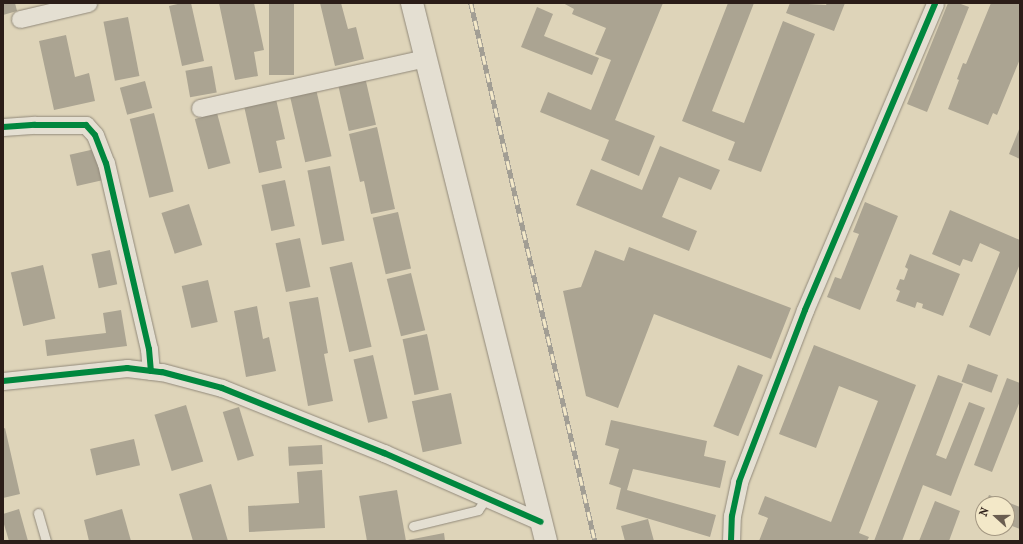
<!DOCTYPE html>
<html>
<head>
<meta charset="utf-8">
<style>
  body { margin:0 }
  #map { position:relative; width:1023px; height:544px; overflow:hidden; background:#ded4b9; font-family:"IM FELL French Canon",serif }
  div>[style] { position:absolute }
  .building>* { inset:0; background:#aba492; transform-origin:0 0 }
  .roads { filter:drop-shadow(0 0 1px #91897a) drop-shadow(0 0 1px #91897a) }
  .service>* { height:9px; margin:-4.5px; padding:0 4.5px; transform-origin:4.5px; border-radius:4.5px; background:#e4dfd2 }
  .minor>* { height:17px; margin:-8.5px; padding:0 8.5px; transform-origin:8.5px; border-radius:8.5px; background:#e4dfd2 }
  .secondary>* { height:22px; margin:-11px; padding:0 11px; transform-origin:11px; border-radius:11px; background:#e4dfd2 }
  .rail>* { height:4.5px; margin-top:-2.25px; transform-origin:0; background:repeating-linear-gradient(90deg,#f3e8c8 0 9px,#a29e94 0 18px); box-sizing:border-box; border-block:1px solid #a29e94 }
  .cycleway>* { height:6px; margin:-3px; padding:0 3px; transform-origin:3px; border-radius:3px; background:#00873e }
  span { translate:-50% -50%; white-space:nowrap; text-align:center; line-height:1.15; -webkit-text-stroke:3px #f3e8c8; paint-order:stroke }
  .frame { position:absolute; inset:0; border:4px solid #2b1d18; pointer-events:none }
  .north { position:absolute; left:975px; top:496px; width:40px; height:40px; box-sizing:border-box; background:#f3e8c8; border:1px solid #a39782; border-radius:50%; rotate:291deg; font-size:11px; font-weight:700; line-height:16px; text-align:center; color:#2b1d18 }
  .north::after { content:''; display:block; margin:auto; width:14px; height:18px; background:#6a5d50; clip-path:polygon(50% 0,100% 100%,50% 72%,0 100%) }
</style>
</head>
<body>
<div id="map">
  <div class="building">
    <i style="clip-path:polygon(3px 3px,15px 3px,17px 11px,3px 15px)"></i>
    <i style="clip-path:polygon(182px 3px,191px 3px,204px 61px,182px 66px,169px 6px)"></i>
    <i style="clip-path:polygon(219px 3px,254px 3px,264px 50px,254px 52px,258px 76px,235px 80px)"></i>
    <i style="left:269px;top:3px;width:25px;height:72px"></i>
    <i style="clip-path:polygon(320px 3px,341px 3px,348px 29px,356px 27px,364px 59px,335px 66px)"></i>
    <i style="clip-path:polygon(563px 3px,663px 3px,615px 120px,655px 136px,639px 176px,601px 160px,609px 140px,540px 112px,548px 92px,591px 110px,611px 60px,595px 54px,606px 28px,572px 14px,574px 9px)"></i>
    <i style="clip-path:polygon(728px 3px,754px 3px,712px 111px,744px 123px,783px 21px,815px 34px,761px 172px,728px 160px,735px 142px,682px 121px)"></i>
    <i style="clip-path:polygon(790px 3px,826px 5px,827px 3px,845px 3px,834px 31px,786px 13px)"></i>
    <i style="clip-path:polygon(948px 3px,958px 3px,969px 7px,927px 112px,907px 104px)"></i>
    <i style="clip-path:polygon(991px 3px,1020px 3px,1020px 59px,997px 115px,993px 113px,988px 125px,948px 109px,959px 80px,957px 79px,963px 63px,966px 64px)"></i>
    <i style="clip-path:polygon(537px 7px,553px 14px,544px 36px,599px 58px,592px 75px,521px 47px)"></i>
    <i style="left:128px;top:17px;width:60px;height:25px;rotate:79deg"></i>
    <i style="clip-path:polygon(66px 35px,75px 77px,89px 73px,95px 101px,54px 110px,39px 41px)"></i>
    <i style="left:212px;top:66px;width:27px;height:27px;rotate:80deg"></i>
    <i style="left:365px;top:77px;width:49px;height:28px;rotate:77deg"></i>
    <i style="left:145px;top:81px;width:28px;height:26px;rotate:75deg"></i>
    <i style="left:316px;top:89px;width:69px;height:27px;rotate:77deg"></i>
    <i style="clip-path:polygon(276px 99px,285px 139px,276px 141px,282px 168px,259px 173px,244px 106px)"></i>
    <i style="left:154px;top:113px;width:81px;height:25px;rotate:76deg"></i>
    <i style="left:217px;top:113px;width:52px;height:23px;rotate:75deg"></i>
    <i style="clip-path:polygon(377px 127px,395px 209px,371px 214px,364px 181px,360px 182px,349px 134px)"></i>
    <i style="clip-path:polygon(1020px 127px,1020px 159px,1009px 154px)"></i>
    <i style="clip-path:polygon(660px 146px,720px 170px,711px 190px,679px 177px,662px 217px,697px 231px,689px 251px,576px 205px,591px 169px,642px 190px)"></i>
    <i style="left:95px;top:149px;width:32px;height:26px;rotate:77deg"></i>
    <i style="left:330px;top:166px;width:76px;height:23px;rotate:79deg"></i>
    <i style="left:285px;top:180px;width:47px;height:24px;rotate:78deg"></i>
    <i style="clip-path:polygon(865px 202px,898px 216px,860px 310px,827px 297px,835px 277px,841px 279px,859px 234px,853px 232px)"></i>
    <i style="left:189px;top:204px;width:43px;height:29px;rotate:72deg"></i>
    <i style="clip-path:polygon(950px 210px,1020px 240px,1020px 264px,990px 336px,969px 327px,1000px 252px,980px 243px,972px 262px,963px 259px,960px 266px,932px 254px)"></i>
    <i style="left:398px;top:212px;width:58px;height:26px;rotate:77deg"></i>
    <i style="left:300px;top:238px;width:50px;height:25px;rotate:78deg"></i>
    <i style="clip-path:polygon(629px 247px,791px 308px,771px 359px,654px 314px,618px 408px,586px 396px,563px 291px,581px 287px,595px 250px,624px 261px)"></i>
    <i style="left:110px;top:250px;width:35px;height:19px;rotate:78deg"></i>
    <i style="clip-path:polygon(910px 254px,960px 274px,943px 316px,922px 308px,923px 304px,917px 302px,915px 308px,896px 301px,900px 291px,896px 289px,900px 279px,904px 280px,908px 269px,905px 267px)"></i>
    <i style="left:352px;top:262px;width:87px;height:23px;rotate:77deg"></i>
    <i style="left:43px;top:265px;width:55px;height:33px;rotate:77deg"></i>
    <i style="left:411px;top:273px;width:59px;height:25px;rotate:76deg"></i>
    <i style="left:208px;top:280px;width:43px;height:27px;rotate:77deg"></i>
    <i style="clip-path:polygon(318px 297px,328px 353px,324px 354px,333px 401px,308px 406px,289px 302px)"></i>
    <i style="clip-path:polygon(257px 306px,263px 339px,269px 337px,276px 371px,246px 377px,234px 311px)"></i>
    <i style="clip-path:polygon(121px 310px,127px 346px,47px 356px,45px 340px,106px 333px,103px 313px)"></i>
    <i style="left:427px;top:334px;width:57px;height:25px;rotate:78deg"></i>
    <i style="clip-path:polygon(814px 345px,916px 385px,859px 533px,869px 537px,867px 541px,759px 541px,768px 518px,758px 514px,765px 496px,831px 522px,878px 401px,839px 386px,816px 448px,779px 434px)"></i>
    <i style="left:373px;top:355px;width:65px;height:20px;rotate:77deg"></i>
    <i style="left:968px;top:364px;width:32px;height:19px;rotate:20deg"></i>
    <i style="left:738px;top:365px;width:27px;height:66px;rotate:22deg"></i>
    <i style="clip-path:polygon(938px 375px,963px 384px,936px 455px,946px 459px,969px 402px,985px 408px,957px 480px,951px 496px,923px 485px,902px 541px,874px 541px)"></i>
    <i style="clip-path:polygon(1007px 378px,1020px 383px,1020px 401px,992px 472px,974px 465px)"></i>
    <i style="left:451px;top:393px;width:52px;height:40px;rotate:78deg"></i>
    <i style="left:186px;top:405px;width:59px;height:33px;rotate:73deg"></i>
    <i style="left:239px;top:407px;width:51px;height:17px;rotate:73deg"></i>
    <i style="clip-path:polygon(611px 420px,707px 441px,704px 456px,726px 461px,720px 488px,633px 469px,627px 490px,716px 515px,710px 537px,616px 509px,621px 488px,609px 484px,619px 449px,605px 445px)"></i>
    <i style="clip-path:polygon(5px 428px,20px 494px,3px 498px,3px 429px)"></i>
    <i style="left:134px;top:439px;width:27px;height:45px;rotate:77deg"></i>
    <i style="left:322px;top:445px;width:19px;height:34px;rotate:87deg"></i>
    <i style="clip-path:polygon(322px 470px,325px 528px,249px 532px,248px 506px,299px 503px,297px 472px)"></i>
    <i style="clip-path:polygon(211px 484px,228px 541px,193px 541px,179px 494px)"></i>
    <i style="clip-path:polygon(397px 490px,406px 541px,367px 541px,359px 496px)"></i>
    <i style="clip-path:polygon(989px 495px,1020px 507px,1020px 529px,1007px 524px,1007px 504px,985px 504px)"></i>
    <i style="clip-path:polygon(935px 501px,960px 511px,949px 541px,919px 541px)"></i>
    <i style="clip-path:polygon(19px 509px,28px 541px,9px 541px,3px 521px,3px 514px)"></i>
    <i style="clip-path:polygon(122px 509px,131px 541px,89px 541px,84px 520px)"></i>
    <i style="clip-path:polygon(648px 519px,654px 541px,625px 541px,621px 526px)"></i>
    <i style="clip-path:polygon(444px 533px,445px 541px,408px 541px,408px 540px)"></i>
  </div>
  <div class="roads">
    <div class="service">
      <i style="left:38px;top:513px;width:29px;rotate:74deg"></i>
      <i style="left:413px;top:526px;width:67px;rotate:-13.8deg"></i>
      <i style="left:478px;top:510px;width:14px;rotate:-56deg"></i>
    </div>
    <div class="minor">
      <i style="left:20px;top:19px;width:70px;rotate:-13.2deg"></i>
      <i style="left:200px;top:108px;width:230px;rotate:-12.5deg"></i>
      <i style="left:3px;top:127px;width:32px;rotate:-4deg"></i>
      <i style="left:35px;top:125px;width:51px"></i>
      <i style="left:86px;top:125px;width:13px;rotate:48deg"></i>
      <i style="left:95px;top:135px;width:30px;rotate:69deg"></i>
      <i style="left:106px;top:163px;width:191px;rotate:77deg"></i>
      <i style="left:149px;top:349px;width:22px;rotate:85deg"></i>
      <i style="left:3px;top:381px;width:125px;rotate:-6deg"></i>
      <i style="left:127px;top:368px;width:35px;rotate:7deg"></i>
      <i style="left:162px;top:372px;width:62px;rotate:14.9deg"></i>
      <i style="left:222px;top:388px;width:175px;rotate:21.9deg"></i>
      <i style="left:384px;top:453px;width:171px;rotate:23.7deg"></i>
      <i style="left:731px;top:541px;width:25px;rotate:-88deg"></i>
      <i style="left:732px;top:516px;width:35px;rotate:-78deg"></i>
      <i style="left:739px;top:482px;width:184px;rotate:-69deg"></i>
      <i style="left:805px;top:310px;width:333px;rotate:-67deg"></i>
    </div>
    <div class="secondary">
      <i style="left:412px;top:3px;width:554px;rotate:76.01deg"></i>
    </div>
  </div>
  <div class="rail">
    <i style="left:471px;top:3px;width:552px;rotate:77.02deg"></i>
  </div>
  <div class="cycleway">
    <i style="left:3px;top:127px;width:32px;rotate:-4deg"></i>
    <i style="left:35px;top:125px;width:51px"></i>
    <i style="left:86px;top:125px;width:13px;rotate:48deg"></i>
    <i style="left:95px;top:135px;width:30px;rotate:69deg"></i>
    <i style="left:106px;top:163px;width:191px;rotate:77deg"></i>
    <i style="left:149px;top:349px;width:22px;rotate:85deg"></i>
    <i style="left:3px;top:381px;width:125px;rotate:-6deg"></i>
    <i style="left:127px;top:368px;width:35px;rotate:7deg"></i>
    <i style="left:162px;top:372px;width:62px;rotate:14.9deg"></i>
    <i style="left:222px;top:388px;width:175px;rotate:21.9deg"></i>
    <i style="left:384px;top:453px;width:171px;rotate:23.7deg"></i>
    <i style="left:731px;top:541px;width:25px;rotate:-88deg"></i>
    <i style="left:732px;top:516px;width:35px;rotate:-78deg"></i>
    <i style="left:739px;top:482px;width:184px;rotate:-69deg"></i>
    <i style="left:805px;top:310px;width:333px;rotate:-67deg"></i>
  </div>
  <div class="frame"></div>
  <div class="north">N</div>
</div>
</body>
</html>
